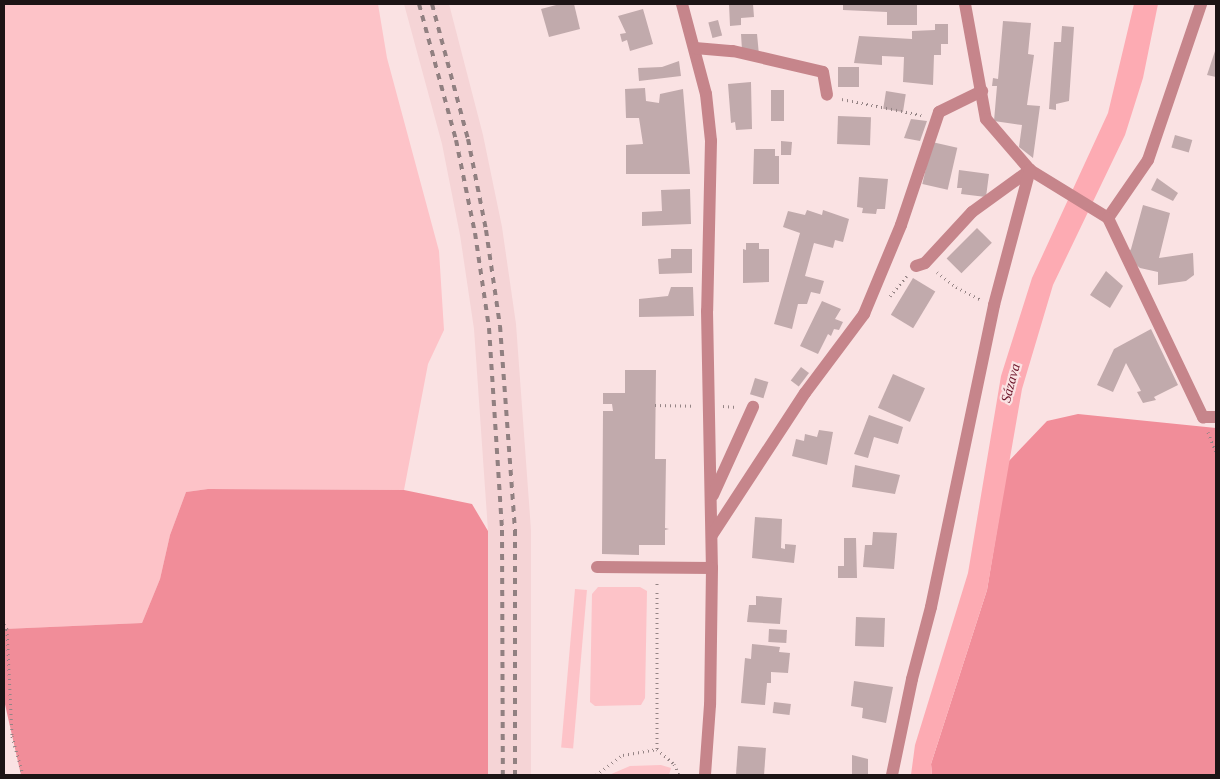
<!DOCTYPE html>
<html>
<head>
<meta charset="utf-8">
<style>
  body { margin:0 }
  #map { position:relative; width:1220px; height:779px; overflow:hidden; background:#fae2e3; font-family:Georgia,serif }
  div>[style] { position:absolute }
  .built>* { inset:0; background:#f5d4d6 }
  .green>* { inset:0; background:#fdc3c8; transform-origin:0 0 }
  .forest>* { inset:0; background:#f18d99 }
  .water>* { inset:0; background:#fdabb3 }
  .building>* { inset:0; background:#c1aaac; transform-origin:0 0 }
  .path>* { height:3px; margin-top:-1.5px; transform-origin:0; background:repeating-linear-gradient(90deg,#958485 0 1px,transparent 0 5px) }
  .minor>* { height:12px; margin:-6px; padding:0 6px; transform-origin:6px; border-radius:6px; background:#c6858b }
  .rail>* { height:4px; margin-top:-2px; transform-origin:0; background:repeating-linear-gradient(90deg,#918081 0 6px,transparent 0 12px) }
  span { translate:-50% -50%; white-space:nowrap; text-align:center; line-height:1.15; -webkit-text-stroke:4.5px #fae2e3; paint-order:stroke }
  .water-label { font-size:14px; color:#6a1227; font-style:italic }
  .frame { position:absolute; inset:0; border:5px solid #1c1415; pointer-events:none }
</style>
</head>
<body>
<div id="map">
  <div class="built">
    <i style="clip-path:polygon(404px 4px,449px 4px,483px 135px,502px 227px,516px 324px,531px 530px,531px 775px,488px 775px,488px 531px,474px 329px,460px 235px,442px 144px)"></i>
  </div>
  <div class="green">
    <i style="clip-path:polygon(4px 4px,378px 4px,387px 58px,439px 251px,444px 330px,428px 364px,404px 490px,208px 489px,186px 492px,170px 535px,160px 579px,142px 623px,4px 629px)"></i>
    <i style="clip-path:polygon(598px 587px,640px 587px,647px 591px,645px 698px,641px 705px,595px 706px,590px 702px,592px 594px)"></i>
    <i style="left:575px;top:589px;width:12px;height:159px;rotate:5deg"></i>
    <i style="clip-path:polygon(661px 765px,671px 768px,669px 775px,609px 775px,630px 766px)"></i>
  </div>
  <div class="forest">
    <i style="clip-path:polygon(1078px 414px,1216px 428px,1216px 775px,932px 775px,931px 764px,987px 590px,1008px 462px,1047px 421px)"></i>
    <i style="clip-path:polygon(208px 489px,404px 490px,472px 504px,488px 531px,488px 775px,21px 775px,4px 700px,4px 629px,142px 623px,160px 579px,170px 535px,186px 492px)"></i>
  </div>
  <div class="water">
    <i style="clip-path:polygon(1134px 4px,1158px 4px,1143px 78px,1125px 135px,1053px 285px,1022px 389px,987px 590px,931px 764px,932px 775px,911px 775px,915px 745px,968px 573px,1001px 376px,1032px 278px,1108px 113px)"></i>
  </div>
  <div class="building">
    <i style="clip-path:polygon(560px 4px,574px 4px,580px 29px,549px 37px,541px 9px)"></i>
    <i style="clip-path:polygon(729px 4px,753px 4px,754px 17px,741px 18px,741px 25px,730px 26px)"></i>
    <i style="clip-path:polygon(843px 4px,917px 4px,917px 25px,887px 25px,887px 12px,843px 10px)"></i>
    <i style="clip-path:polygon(643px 9px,653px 44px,630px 51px,627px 40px,622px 42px,620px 34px,626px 33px,618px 16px)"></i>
    <i style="left:718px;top:20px;width:16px;height:10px;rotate:75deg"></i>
    <i style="clip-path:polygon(1003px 21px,1031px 23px,1028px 54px,1034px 55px,1027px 105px,1040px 106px,1033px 158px,1019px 147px,1022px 125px,994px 121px,997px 86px,992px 86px,993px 78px,998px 79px)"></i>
    <i style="clip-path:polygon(935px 24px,948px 24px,948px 44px,941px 44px,941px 55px,934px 55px,933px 85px,903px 82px,904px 57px,882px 56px,882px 65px,854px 63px,859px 36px,912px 39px,912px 31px,935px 30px)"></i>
    <i style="clip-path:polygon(1062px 26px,1074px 27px,1069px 101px,1056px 104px,1056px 110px,1049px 109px,1054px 42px,1061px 42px)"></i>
    <i style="clip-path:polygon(741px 34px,757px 34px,759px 55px,742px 50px)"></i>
    <i style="clip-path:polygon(1216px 48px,1216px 77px,1207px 75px)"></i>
    <i style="clip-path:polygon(679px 61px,681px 76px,639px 81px,638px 68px,662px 67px)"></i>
    <i style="left:838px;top:67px;width:21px;height:20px"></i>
    <i style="clip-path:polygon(751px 82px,752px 129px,736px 130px,735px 122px,731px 123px,728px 84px)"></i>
    <i style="clip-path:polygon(645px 88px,646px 101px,659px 103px,660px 94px,683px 89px,690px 174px,626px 174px,626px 145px,643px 144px,639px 118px,626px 118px,625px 89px)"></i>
    <i style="left:784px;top:90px;width:31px;height:13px;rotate:90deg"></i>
    <i style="left:886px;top:91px;width:20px;height:18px;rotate:9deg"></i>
    <i style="left:838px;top:116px;width:33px;height:28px;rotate:2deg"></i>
    <i style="clip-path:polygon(911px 119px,927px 121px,920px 141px,904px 138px)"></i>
    <i style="left:1175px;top:135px;width:18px;height:13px;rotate:16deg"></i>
    <i style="clip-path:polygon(781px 141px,792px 142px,791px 155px,781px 155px)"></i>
    <i style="left:932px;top:142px;width:26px;height:43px;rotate:13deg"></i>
    <i style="clip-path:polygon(754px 149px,775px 149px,775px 156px,779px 156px,779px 184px,753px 184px)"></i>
    <i style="clip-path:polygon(959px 170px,989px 174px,986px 197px,961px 194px,962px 188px,957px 188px)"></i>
    <i style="clip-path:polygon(859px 177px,888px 179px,885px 209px,877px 209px,876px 214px,862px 213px,863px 208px,857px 207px)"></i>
    <i style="clip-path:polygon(1157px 178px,1178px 193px,1173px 201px,1151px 190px)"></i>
    <i style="clip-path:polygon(690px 189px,691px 224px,642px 226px,642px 212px,662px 211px,661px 190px)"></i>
    <i style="clip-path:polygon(1143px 205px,1170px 213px,1159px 258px,1193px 253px,1194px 275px,1186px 281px,1158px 285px,1158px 272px,1140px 268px,1126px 256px,1131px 249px)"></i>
    <i style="clip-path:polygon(807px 210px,822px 215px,823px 210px,849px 219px,843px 242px,835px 240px,833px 248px,814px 243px,805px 276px,824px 281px,820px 294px,811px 292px,807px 304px,798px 304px,792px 329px,774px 324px,800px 233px,783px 227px,788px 211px,805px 215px)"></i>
    <i style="left:977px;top:228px;width:21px;height:43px;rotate:45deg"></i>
    <i style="clip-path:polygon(746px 243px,759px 243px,759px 249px,769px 249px,769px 282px,743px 283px,743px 249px,746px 250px)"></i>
    <i style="clip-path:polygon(671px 249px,692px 249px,692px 273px,659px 274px,658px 259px,671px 258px)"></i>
    <i style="clip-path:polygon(1106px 271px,1123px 286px,1110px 308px,1090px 295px)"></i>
    <i style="left:913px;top:278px;width:26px;height:43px;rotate:31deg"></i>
    <i style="clip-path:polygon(671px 287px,693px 287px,694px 316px,639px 317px,639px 299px,668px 296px)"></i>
    <i style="clip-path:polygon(822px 301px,841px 309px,835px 319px,843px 322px,839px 330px,834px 329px,831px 336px,828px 334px,818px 354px,800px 346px)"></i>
    <i style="clip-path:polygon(1151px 329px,1178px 385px,1154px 397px,1156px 400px,1143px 403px,1137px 392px,1141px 391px,1126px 363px,1113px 392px,1097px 385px,1114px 349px)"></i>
    <i style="left:801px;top:367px;width:10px;height:17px;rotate:37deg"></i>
    <i style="clip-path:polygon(625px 370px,656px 370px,655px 459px,666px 459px,665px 528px,669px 529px,665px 530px,665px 545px,639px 545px,639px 555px,602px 554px,603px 411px,613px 411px,612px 404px,603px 404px,603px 393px,625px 393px)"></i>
    <i style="left:893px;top:374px;width:35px;height:37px;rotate:24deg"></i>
    <i style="left:755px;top:378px;width:14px;height:17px;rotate:17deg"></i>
    <i style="clip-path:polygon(869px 415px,903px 427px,898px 444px,874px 437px,868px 458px,854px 454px)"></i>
    <i style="clip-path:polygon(819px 430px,833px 432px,827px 465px,792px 456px,796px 439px,804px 441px,805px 434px,817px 437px)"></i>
    <i style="clip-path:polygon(855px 465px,900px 475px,895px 494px,852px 487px)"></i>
    <i style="clip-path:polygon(755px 517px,782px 519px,781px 548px,785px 549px,785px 544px,796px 545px,794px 563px,752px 558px)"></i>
    <i style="clip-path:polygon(873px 532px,897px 533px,894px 569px,863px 567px,865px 545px,872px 545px)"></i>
    <i style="clip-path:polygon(844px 538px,856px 538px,857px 578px,838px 578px,838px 566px,844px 566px)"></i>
    <i style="clip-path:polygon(756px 596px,782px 598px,780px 624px,747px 622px,749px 605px,756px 605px)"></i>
    <i style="left:856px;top:617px;width:29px;height:29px;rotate:2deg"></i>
    <i style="left:769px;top:629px;width:18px;height:13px;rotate:3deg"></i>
    <i style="clip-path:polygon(752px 644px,780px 647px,779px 652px,790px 653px,788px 673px,771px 672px,771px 683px,767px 683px,765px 705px,741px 703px,745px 658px,751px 659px)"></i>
    <i style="clip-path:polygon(854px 681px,893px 687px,886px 723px,862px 718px,863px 708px,851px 706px)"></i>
    <i style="left:774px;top:702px;width:17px;height:11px;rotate:7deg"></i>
    <i style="left:738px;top:746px;width:28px;height:29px;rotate:4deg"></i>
    <i style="clip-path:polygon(852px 755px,868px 759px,868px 775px,852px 775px)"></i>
  </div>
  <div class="path">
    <i style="left:842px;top:99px;width:81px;rotate:11.4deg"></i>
    <i style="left:937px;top:272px;width:24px;rotate:38deg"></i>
    <i style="left:956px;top:287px;width:27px;rotate:27deg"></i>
    <i style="left:890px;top:296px;width:26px;rotate:-50deg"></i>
    <i style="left:655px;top:405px;width:39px;rotate:1deg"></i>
    <i style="left:723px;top:406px;width:14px;rotate:4deg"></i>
    <i style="left:1208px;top:432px;width:22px;rotate:69deg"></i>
    <i style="left:4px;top:624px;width:6px;rotate:59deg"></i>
    <i style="left:7px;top:629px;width:107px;rotate:87.3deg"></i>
    <i style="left:12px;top:736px;width:41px;rotate:74.2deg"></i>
    <i style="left:657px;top:749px;width:167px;rotate:-90deg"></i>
    <i style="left:596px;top:775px;width:34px;rotate:-37deg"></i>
    <i style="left:623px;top:755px;width:35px;rotate:-10deg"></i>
    <i style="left:657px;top:749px;width:23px;rotate:41deg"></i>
    <i style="left:674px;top:764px;width:12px;rotate:66deg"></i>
  </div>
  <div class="minor">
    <i style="left:682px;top:4px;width:93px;rotate:75.1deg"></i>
    <i style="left:706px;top:94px;width:47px;rotate:83.9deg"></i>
    <i style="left:711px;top:141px;width:170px;rotate:91.3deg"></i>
    <i style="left:707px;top:311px;width:257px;rotate:88.9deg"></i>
    <i style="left:712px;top:568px;width:137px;rotate:90.8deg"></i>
    <i style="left:710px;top:705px;width:70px;rotate:94.1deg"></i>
    <i style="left:965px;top:4px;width:117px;rotate:79.7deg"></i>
    <i style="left:986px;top:119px;width:67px;rotate:49.2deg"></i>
    <i style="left:1030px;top:170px;width:92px;rotate:31.6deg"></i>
    <i style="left:1108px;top:218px;width:70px;rotate:-55.4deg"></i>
    <i style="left:1148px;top:160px;width:165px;rotate:-71.2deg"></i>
    <i style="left:695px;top:48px;width:38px;rotate:5deg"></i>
    <i style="left:733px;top:51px;width:92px;rotate:13.1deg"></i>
    <i style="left:823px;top:72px;width:23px;rotate:80deg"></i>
    <i style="left:1108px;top:218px;width:221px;rotate:64.5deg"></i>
    <i style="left:1203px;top:417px;width:13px"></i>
    <i style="left:916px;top:266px;width:9px;rotate:-18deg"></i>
    <i style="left:925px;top:263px;width:69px;rotate:-47.3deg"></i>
    <i style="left:972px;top:212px;width:72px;rotate:-35.9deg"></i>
    <i style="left:713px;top:495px;width:97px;rotate:-65.6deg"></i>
    <i style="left:712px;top:535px;width:170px;rotate:-56.8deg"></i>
    <i style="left:805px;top:393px;width:99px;rotate:-53.2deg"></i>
    <i style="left:864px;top:314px;width:96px;rotate:-67.4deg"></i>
    <i style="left:901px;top:225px;width:119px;rotate:-71.4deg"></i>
    <i style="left:939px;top:112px;width:48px;rotate:-26deg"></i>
    <i style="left:597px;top:567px;width:115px;rotate:0.5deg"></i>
    <i style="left:892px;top:775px;width:98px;rotate:-78.2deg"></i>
    <i style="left:912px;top:679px;width:74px;rotate:-75.2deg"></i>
    <i style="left:931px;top:607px;width:309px;rotate:-78.2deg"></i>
    <i style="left:994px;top:305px;width:140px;rotate:-75.1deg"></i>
  </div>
  <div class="rail">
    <i style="left:419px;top:4px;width:141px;rotate:74.8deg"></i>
    <i style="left:456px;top:140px;width:95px;rotate:78.5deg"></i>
    <i style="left:475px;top:233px;width:96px;rotate:81.6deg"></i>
    <i style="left:489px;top:328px;width:202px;rotate:86.3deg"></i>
    <i style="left:502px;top:530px;width:245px;rotate:89.8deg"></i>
    <i style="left:432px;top:4px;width:140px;rotate:75.1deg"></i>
    <i style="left:468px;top:139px;width:93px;rotate:78.8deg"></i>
    <i style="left:486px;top:230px;width:97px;rotate:81.7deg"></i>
    <i style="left:500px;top:326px;width:205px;rotate:85.8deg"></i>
    <i style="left:515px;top:530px;width:245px;rotate:90deg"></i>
  </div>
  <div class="water-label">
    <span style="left:1011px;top:383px;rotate:-75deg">Sázava</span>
  </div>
  <div class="frame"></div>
</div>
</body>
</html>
